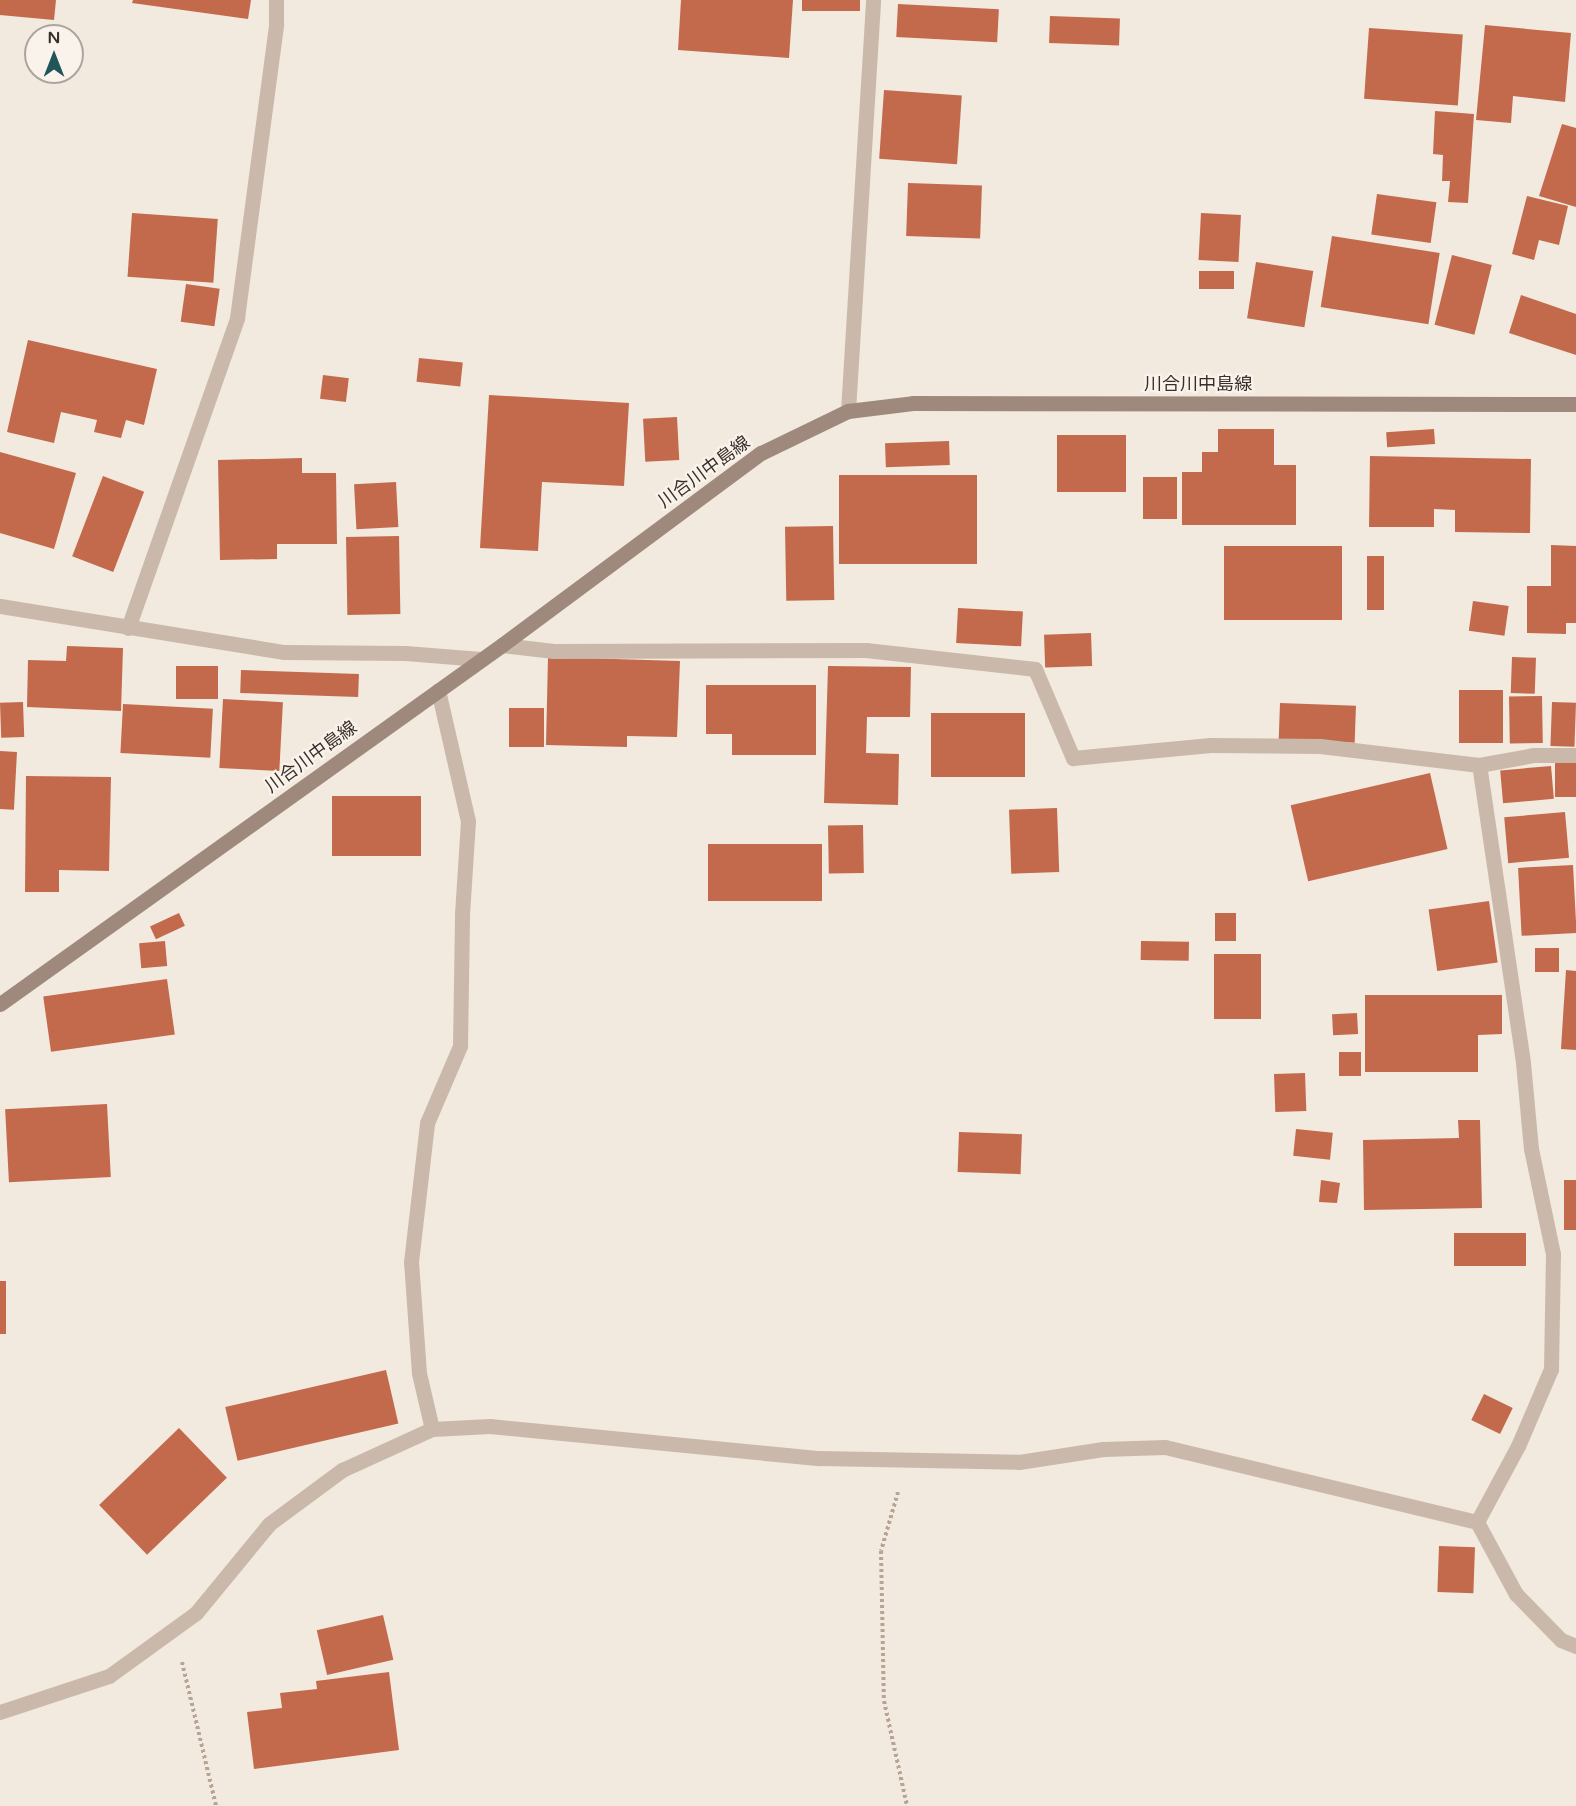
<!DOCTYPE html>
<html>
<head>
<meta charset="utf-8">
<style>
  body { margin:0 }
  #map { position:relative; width:1576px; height:1806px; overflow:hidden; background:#f2e9df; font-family:"Varela Round","Noto Sans JP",sans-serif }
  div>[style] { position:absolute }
  .building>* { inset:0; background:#c36a4c; transform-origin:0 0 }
  .path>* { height:4px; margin-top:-2px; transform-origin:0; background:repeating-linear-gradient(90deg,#b6a495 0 3px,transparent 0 6px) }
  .minor>* { height:15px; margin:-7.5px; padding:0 7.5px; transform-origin:7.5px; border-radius:7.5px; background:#cab9aa }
  .secondary>* { height:15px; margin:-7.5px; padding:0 7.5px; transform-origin:7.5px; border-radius:7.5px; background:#9e897c }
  span { translate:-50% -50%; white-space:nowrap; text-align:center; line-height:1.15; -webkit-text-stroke:4.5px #faf3eb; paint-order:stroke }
  .street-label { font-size:18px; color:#382e2a }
  .north { position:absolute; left:24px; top:24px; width:60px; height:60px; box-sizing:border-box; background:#faf3eb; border:2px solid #aca49e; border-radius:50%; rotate:0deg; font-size:16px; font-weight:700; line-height:24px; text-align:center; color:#382e2a }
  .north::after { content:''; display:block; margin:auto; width:21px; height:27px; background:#205559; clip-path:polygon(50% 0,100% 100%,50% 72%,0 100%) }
</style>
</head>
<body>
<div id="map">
  <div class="building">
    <i style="clip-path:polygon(0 0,56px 0,54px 20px,0 15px)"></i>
    <i style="clip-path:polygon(133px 0,251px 0,248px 19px,132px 3px)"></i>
    <i style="clip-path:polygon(681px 0,793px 0,789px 58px,678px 50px)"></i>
    <i style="left:802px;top:0;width:58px;height:11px"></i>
    <i style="left:898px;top:4px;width:101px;height:33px;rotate:3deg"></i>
    <i style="left:1050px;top:16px;width:70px;height:27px;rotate:2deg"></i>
    <i style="clip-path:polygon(1485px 25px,1571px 33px,1565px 102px,1513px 96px,1511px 123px,1476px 120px)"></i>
    <i style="left:1369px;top:28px;width:94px;height:71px;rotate:4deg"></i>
    <i style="left:884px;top:90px;width:78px;height:69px;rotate:4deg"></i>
    <i style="clip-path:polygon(1435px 111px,1474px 114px,1468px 203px,1448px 202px,1450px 181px,1442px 181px,1443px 155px,1433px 154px)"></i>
    <i style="clip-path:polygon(1562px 124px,1576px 128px,1576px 207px,1539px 196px)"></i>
    <i style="left:908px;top:183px;width:74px;height:53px;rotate:2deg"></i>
    <i style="left:1377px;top:194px;width:60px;height:41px;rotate:8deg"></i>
    <i style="clip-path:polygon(1527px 196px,1568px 206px,1559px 245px,1539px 240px,1534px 260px,1512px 254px)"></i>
    <i style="left:132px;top:213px;width:86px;height:64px;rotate:4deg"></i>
    <i style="left:1201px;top:213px;width:40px;height:47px;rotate:3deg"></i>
    <i style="left:1332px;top:236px;width:109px;height:72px;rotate:9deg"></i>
    <i style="left:1452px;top:255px;width:41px;height:72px;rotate:14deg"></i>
    <i style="left:1256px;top:262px;width:58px;height:57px;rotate:9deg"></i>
    <i style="left:1199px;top:271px;width:35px;height:18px"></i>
    <i style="left:186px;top:284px;width:34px;height:38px;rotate:8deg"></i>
    <i style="clip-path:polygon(1521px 295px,1576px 314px,1576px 355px,1509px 333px)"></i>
    <i style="clip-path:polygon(28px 340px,157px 369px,144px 425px,126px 420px,121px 438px,94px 432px,97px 420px,61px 412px,54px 443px,7px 432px)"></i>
    <i style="left:419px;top:358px;width:44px;height:24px;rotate:6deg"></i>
    <i style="left:323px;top:375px;width:26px;height:24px;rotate:7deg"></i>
    <i style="clip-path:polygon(489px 395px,629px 403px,624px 486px,542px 482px,538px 551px,480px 548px)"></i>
    <i style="left:677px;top:417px;width:43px;height:34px;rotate:87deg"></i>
    <i style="clip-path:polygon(1218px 429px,1274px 429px,1274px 465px,1296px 465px,1296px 525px,1182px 525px,1182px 472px,1202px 472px,1202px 452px,1218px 452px)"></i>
    <i style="left:1434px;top:429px;width:15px;height:48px;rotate:86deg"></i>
    <i style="left:1057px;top:435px;width:69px;height:57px"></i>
    <i style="left:949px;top:441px;width:24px;height:64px;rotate:88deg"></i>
    <i style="clip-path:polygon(0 452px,76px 473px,54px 549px,0 533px)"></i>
    <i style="clip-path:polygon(1370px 456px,1531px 459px,1530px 533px,1455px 532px,1455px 510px,1434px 509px,1434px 527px,1369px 527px)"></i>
    <i style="clip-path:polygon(302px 458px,302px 473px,336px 473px,337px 544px,277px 544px,277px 559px,220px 560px,218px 460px)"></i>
    <i style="left:839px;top:475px;width:138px;height:89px"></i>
    <i style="left:103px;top:476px;width:44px;height:86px;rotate:21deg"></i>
    <i style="left:1177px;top:477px;width:42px;height:34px;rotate:90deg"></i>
    <i style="left:396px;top:482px;width:45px;height:42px;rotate:87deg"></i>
    <i style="left:833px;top:526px;width:74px;height:48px;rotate:89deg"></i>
    <i style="left:399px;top:536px;width:78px;height:53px;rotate:89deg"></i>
    <i style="clip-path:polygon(1551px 545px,1576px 546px,1576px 623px,1566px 623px,1566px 634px,1527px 633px,1527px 586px,1551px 586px)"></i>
    <i style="left:1224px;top:546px;width:118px;height:74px"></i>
    <i style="left:1367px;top:556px;width:17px;height:54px"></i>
    <i style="left:1473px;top:601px;width:36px;height:30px;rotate:8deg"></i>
    <i style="left:958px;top:608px;width:65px;height:35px;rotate:3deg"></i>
    <i style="left:1091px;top:633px;width:33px;height:47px;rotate:88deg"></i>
    <i style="clip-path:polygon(67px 646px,123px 648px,121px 711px,27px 707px,28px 660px,66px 661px)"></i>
    <i style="clip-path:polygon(548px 657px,680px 661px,677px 737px,627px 736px,627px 747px,546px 745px)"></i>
    <i style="left:1512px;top:657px;width:24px;height:36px;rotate:2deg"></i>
    <i style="left:176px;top:666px;width:42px;height:33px"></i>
    <i style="clip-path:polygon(828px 666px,911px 667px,910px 717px,867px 717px,866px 753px,899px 754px,898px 805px,824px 803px)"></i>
    <i style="left:241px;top:670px;width:118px;height:23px;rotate:2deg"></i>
    <i style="clip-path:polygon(706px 685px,816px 685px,816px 755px,732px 755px,732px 734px,706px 734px)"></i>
    <i style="left:1459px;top:690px;width:44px;height:53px"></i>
    <i style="left:1542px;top:696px;width:47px;height:33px;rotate:89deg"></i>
    <i style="left:223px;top:699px;width:60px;height:69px;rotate:3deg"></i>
    <i style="left:23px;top:702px;width:35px;height:23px;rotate:88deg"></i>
    <i style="left:1552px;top:702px;width:24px;height:44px;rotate:2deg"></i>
    <i style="left:1280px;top:703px;width:76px;height:37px;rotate:2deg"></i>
    <i style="left:123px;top:704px;width:90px;height:49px;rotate:3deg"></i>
    <i style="left:509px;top:708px;width:35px;height:39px"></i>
    <i style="left:1025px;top:713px;width:64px;height:94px;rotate:90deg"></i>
    <i style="left:0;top:751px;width:17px;height:58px;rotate:3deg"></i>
    <i style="left:1576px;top:760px;width:37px;height:21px;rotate:90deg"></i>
    <i style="left:1551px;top:766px;width:33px;height:51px;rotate:85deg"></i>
    <i style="left:1430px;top:773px;width:78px;height:143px;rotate:77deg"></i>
    <i style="clip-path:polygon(26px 776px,111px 777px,109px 871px,59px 870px,59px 892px,25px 892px)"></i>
    <i style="left:332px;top:796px;width:89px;height:60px"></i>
    <i style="left:1057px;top:808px;width:64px;height:48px;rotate:88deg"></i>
    <i style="left:1565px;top:812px;width:46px;height:61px;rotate:85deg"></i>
    <i style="left:863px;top:825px;width:48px;height:35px;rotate:89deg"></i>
    <i style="left:708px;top:844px;width:114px;height:57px"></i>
    <i style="left:1573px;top:865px;width:68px;height:55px;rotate:87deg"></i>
    <i style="left:1489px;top:901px;width:62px;height:61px;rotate:82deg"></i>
    <i style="left:179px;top:913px;width:14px;height:32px;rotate:65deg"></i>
    <i style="left:1215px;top:913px;width:21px;height:28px"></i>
    <i style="left:165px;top:941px;width:25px;height:26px;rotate:85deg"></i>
    <i style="left:1141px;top:941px;width:48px;height:19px;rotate:1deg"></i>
    <i style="left:1535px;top:948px;width:24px;height:24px"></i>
    <i style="left:1214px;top:954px;width:47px;height:65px"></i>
    <i style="clip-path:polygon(1566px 970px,1576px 971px,1576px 1050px,1561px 1049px)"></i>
    <i style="left:167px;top:979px;width:56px;height:125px;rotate:82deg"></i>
    <i style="clip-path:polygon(1365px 995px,1502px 995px,1502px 1034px,1478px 1035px,1478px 1072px,1365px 1072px)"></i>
    <i style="left:1357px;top:1013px;width:21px;height:25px;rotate:87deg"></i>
    <i style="left:1361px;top:1052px;width:24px;height:22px;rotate:90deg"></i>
    <i style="left:1305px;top:1073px;width:38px;height:31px;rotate:88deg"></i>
    <i style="left:107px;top:1104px;width:73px;height:102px;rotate:87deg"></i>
    <i style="clip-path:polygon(1458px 1120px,1480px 1120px,1482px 1208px,1364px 1210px,1363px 1140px,1459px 1138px)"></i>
    <i style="left:1296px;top:1129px;width:37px;height:27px;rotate:6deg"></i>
    <i style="left:959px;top:1132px;width:63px;height:40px;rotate:2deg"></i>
    <i style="clip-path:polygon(1321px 1180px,1340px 1183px,1337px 1203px,1319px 1202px)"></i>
    <i style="left:1564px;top:1180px;width:12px;height:50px"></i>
    <i style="left:1526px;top:1233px;width:33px;height:72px;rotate:90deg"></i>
    <i style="left:0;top:1281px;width:6px;height:53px"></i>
    <i style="left:386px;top:1370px;width:55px;height:165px;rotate:77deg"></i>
    <i style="left:1484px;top:1394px;width:32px;height:29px;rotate:26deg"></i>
    <i style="left:179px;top:1428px;width:69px;height:111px;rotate:46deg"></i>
    <i style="left:1439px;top:1546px;width:36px;height:46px;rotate:2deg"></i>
    <i style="left:383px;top:1615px;width:46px;height:68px;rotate:77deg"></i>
    <i style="clip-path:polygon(389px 1672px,399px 1750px,254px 1769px,247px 1712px,282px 1708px,280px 1693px,317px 1689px,316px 1681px)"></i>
  </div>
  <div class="path">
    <i style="left:898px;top:1492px;width:61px;rotate:106.1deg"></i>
    <i style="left:881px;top:1551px;width:150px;rotate:88.9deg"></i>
    <i style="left:884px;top:1701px;width:107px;rotate:77.6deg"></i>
    <i style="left:182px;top:1662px;width:148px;rotate:76.7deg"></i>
  </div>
  <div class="minor">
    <i style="left:848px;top:411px;width:412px;rotate:-86.5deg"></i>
    <i style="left:0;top:606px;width:288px;rotate:9.2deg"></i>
    <i style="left:284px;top:652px;width:121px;rotate:0.5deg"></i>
    <i style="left:405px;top:653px;width:76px;rotate:4.5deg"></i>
    <i style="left:128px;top:628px;width:329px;rotate:-70.6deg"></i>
    <i style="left:237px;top:318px;width:296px;rotate:-82.4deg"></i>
    <i style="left:276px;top:25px;width:25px;rotate:-90deg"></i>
    <i style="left:502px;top:645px;width:52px;rotate:6.6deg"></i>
    <i style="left:554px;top:651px;width:312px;rotate:-0.2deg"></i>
    <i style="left:866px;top:650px;width:170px;rotate:6.4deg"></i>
    <i style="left:1035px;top:669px;width:97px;rotate:66.9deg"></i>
    <i style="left:1073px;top:758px;width:138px;rotate:-5.4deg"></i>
    <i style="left:1210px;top:745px;width:110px;rotate:0.5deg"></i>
    <i style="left:1320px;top:746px;width:160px;rotate:6.8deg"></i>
    <i style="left:1479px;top:765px;width:56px;rotate:-10.3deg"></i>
    <i style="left:1534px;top:755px;width:42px"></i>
    <i style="left:432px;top:1429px;width:57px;rotate:-103.1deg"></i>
    <i style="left:419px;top:1373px;width:111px;rotate:-94.1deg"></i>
    <i style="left:411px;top:1262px;width:140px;rotate:-83.4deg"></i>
    <i style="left:427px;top:1123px;width:84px;rotate:-66.8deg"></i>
    <i style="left:460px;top:1046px;width:132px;rotate:-89.1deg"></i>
    <i style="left:462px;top:914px;width:93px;rotate:-86.3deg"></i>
    <i style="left:468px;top:821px;width:134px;rotate:-102.9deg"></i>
    <i style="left:1477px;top:1522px;width:86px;rotate:-61.7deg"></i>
    <i style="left:1518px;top:1446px;width:84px;rotate:-66.8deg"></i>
    <i style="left:1551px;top:1369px;width:115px;rotate:-89deg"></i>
    <i style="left:1553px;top:1254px;width:107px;rotate:-101.8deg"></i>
    <i style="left:1531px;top:1149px;width:87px;rotate:-95.3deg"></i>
    <i style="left:1523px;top:1062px;width:300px;rotate:-98.4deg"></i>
    <i style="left:0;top:1712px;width:115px;rotate:-18.3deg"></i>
    <i style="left:109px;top:1676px;width:107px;rotate:-35.9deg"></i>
    <i style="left:196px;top:1613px;width:115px;rotate:-50.6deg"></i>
    <i style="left:269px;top:1524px;width:91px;rotate:-36.5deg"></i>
    <i style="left:342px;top:1470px;width:99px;rotate:-24.5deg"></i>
    <i style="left:432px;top:1429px;width:58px;rotate:-3deg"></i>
    <i style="left:490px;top:1426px;width:331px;rotate:5.6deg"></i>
    <i style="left:819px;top:1458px;width:200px;rotate:1.1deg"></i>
    <i style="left:1019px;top:1462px;width:85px;rotate:-8.8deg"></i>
    <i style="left:1103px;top:1449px;width:62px;rotate:-1.8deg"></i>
    <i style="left:1165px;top:1447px;width:321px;rotate:13.5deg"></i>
    <i style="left:1477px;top:1522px;width:82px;rotate:61.6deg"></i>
    <i style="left:1516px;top:1594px;width:64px;rotate:45.6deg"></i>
    <i style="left:1561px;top:1640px;width:16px;rotate:22deg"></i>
  </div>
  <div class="secondary">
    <i style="left:0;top:1004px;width:617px;rotate:-35.57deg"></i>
    <i style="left:502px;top:645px;width:322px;rotate:-36.6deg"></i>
    <i style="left:761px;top:453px;width:97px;rotate:-25.8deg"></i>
    <i style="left:848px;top:411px;width:65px;rotate:-7deg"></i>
    <i style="left:913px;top:403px;width:663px;rotate:0.09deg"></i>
  </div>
  <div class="street-label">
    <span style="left:1198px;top:384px">川合川中島線</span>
    <span style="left:704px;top:472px;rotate:-36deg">川合川中島線</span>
    <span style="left:311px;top:757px;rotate:-36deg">川合川中島線</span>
  </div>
  <div class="north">N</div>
</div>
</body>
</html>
